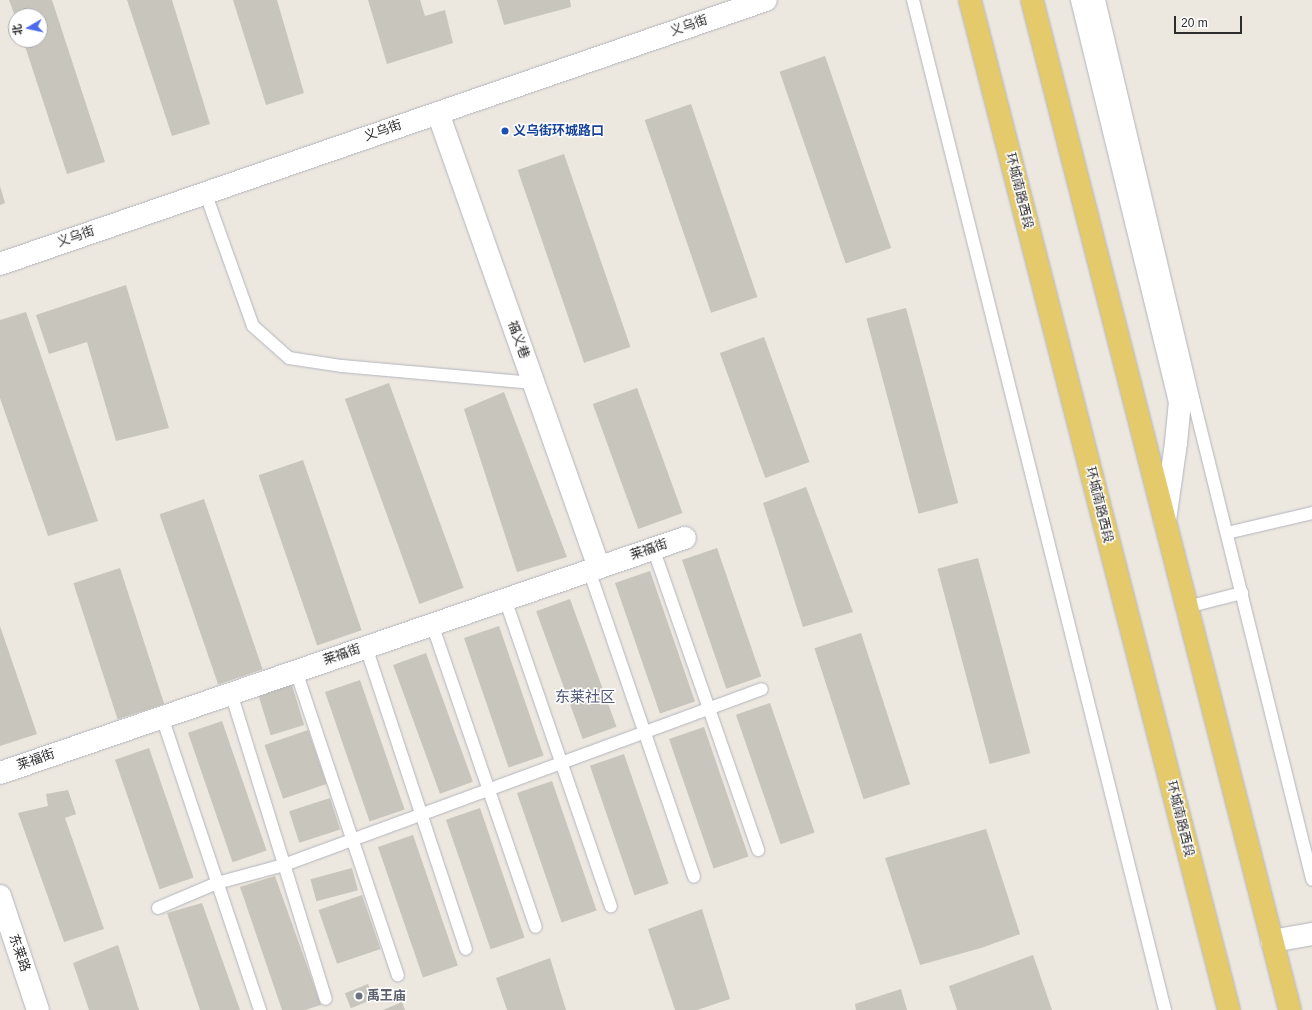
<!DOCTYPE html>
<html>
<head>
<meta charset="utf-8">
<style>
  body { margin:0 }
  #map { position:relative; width:1312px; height:1010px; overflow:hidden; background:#ece7df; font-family:Helvetica,"Noto Sans SC",sans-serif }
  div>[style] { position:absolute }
  .building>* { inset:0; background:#c8c5bd; transform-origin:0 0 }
  .roads { filter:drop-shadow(0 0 1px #b3b5be) drop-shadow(0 0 1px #b3b5be) }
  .service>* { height:12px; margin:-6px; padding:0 6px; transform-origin:6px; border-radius:6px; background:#fff }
  .minor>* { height:22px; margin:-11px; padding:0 11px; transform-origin:11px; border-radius:11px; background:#fff }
  .tertiary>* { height:22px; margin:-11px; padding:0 11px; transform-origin:11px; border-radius:11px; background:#fff }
  .secondary>* { height:22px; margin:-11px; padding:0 11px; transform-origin:11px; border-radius:11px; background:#fff }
  .primary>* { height:22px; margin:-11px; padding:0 11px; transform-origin:11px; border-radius:11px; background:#e5ca6b }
  .dots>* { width:11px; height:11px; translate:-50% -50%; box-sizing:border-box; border:2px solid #fff; border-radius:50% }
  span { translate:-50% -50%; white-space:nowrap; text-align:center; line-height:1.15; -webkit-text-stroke:3px #fff; paint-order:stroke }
  .street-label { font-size:13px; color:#2c2c2c }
  .transit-label { font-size:13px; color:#164399; font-weight:700 }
  .left { translate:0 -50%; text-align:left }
  .worship-label { font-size:13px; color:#5b616d; font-weight:700 }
  .quarter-label { font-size:15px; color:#4f5779 }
  .north { position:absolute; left:8px; top:8px; width:40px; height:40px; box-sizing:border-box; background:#fff; border:1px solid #ababab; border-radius:50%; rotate:261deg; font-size:11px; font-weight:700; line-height:16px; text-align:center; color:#2c2c2c }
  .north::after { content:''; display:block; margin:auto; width:14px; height:18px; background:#4d6aeb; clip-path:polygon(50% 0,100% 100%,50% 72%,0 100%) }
  .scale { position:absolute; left:1174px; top:16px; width:68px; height:18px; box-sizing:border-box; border:2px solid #2c2c2c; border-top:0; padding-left:5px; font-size:12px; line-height:14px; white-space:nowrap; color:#2c2c2c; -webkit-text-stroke:3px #fff; paint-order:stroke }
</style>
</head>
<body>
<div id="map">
  <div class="building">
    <i style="clip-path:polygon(9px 0,52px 0,105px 162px,67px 174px,23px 40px,40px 40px,40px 16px,16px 16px,16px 19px)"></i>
    <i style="clip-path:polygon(127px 0,172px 0,210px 124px,172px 136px)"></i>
    <i style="clip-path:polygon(233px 0,277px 0,304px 93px,266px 105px)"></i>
    <i style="clip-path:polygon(368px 0,420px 0,425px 16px,445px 10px,453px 43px,387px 64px)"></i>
    <i style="clip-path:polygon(497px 0,570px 0,571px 7px,504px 25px)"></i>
    <i style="left:825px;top:56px;width:203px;height:48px;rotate:71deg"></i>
    <i style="left:691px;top:104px;width:204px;height:49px;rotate:71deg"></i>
    <i style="left:564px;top:154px;width:204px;height:49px;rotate:71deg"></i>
    <i style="clip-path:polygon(0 186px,5px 203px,0 205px)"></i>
    <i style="clip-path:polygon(126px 285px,169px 428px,116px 441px,87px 342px,49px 354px,36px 315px)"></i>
    <i style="left:906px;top:308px;width:202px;height:41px;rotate:75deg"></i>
    <i style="clip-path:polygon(26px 312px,98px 521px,48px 536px,0 398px,0 320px)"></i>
    <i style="left:764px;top:337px;width:133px;height:47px;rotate:70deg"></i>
    <i style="left:389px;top:383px;width:218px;height:47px;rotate:70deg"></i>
    <i style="left:637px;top:388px;width:133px;height:47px;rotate:70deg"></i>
    <i style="clip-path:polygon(504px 392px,567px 557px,517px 572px,464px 409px)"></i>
    <i style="left:303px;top:460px;width:180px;height:47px;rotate:71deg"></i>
    <i style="clip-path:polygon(806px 487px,853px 612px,803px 627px,763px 503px)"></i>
    <i style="left:204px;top:499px;width:180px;height:47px;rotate:71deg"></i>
    <i style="left:717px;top:548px;width:136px;height:37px;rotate:71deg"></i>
    <i style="left:978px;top:558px;width:202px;height:42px;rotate:75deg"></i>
    <i style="left:120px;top:568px;width:143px;height:49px;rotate:72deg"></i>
    <i style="left:650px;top:571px;width:138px;height:37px;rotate:71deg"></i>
    <i style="left:570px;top:599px;width:136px;height:36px;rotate:70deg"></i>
    <i style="clip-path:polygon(0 626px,37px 734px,0 746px)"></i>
    <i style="left:499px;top:626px;width:137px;height:37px;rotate:71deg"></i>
    <i style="left:861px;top:633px;width:159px;height:49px;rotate:72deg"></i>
    <i style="left:426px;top:653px;width:137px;height:35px;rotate:70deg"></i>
    <i style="left:360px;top:680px;width:137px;height:37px;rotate:71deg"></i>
    <i style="left:291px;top:682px;width:45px;height:35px;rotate:73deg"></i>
    <i style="left:770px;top:703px;width:137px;height:36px;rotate:71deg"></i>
    <i style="left:222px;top:721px;width:137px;height:36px;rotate:71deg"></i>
    <i style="left:704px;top:727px;width:137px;height:37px;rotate:71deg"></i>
    <i style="left:308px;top:730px;width:57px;height:46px;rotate:71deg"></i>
    <i style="left:149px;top:748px;width:137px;height:36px;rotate:71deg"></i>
    <i style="left:624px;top:754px;width:137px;height:36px;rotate:71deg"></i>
    <i style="left:552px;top:781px;width:137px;height:37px;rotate:71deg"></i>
    <i style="clip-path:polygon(68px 790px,76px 814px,65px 818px,104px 929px,64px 942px,18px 813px,48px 806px,46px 794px)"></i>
    <i style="left:330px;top:798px;width:33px;height:43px;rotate:72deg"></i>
    <i style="left:480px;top:808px;width:137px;height:36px;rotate:71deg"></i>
    <i style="clip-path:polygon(986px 829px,1020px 934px,981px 948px,920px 965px,885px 858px)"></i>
    <i style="left:413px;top:835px;width:138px;height:37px;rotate:71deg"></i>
    <i style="left:352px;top:868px;width:23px;height:43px;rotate:75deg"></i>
    <i style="clip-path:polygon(275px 876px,321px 1005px,305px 1010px,282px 1010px,240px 887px)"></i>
    <i style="left:362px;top:895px;width:57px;height:46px;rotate:71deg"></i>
    <i style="clip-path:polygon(202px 903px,240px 1010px,200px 1010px,167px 913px)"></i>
    <i style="clip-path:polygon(702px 909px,730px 999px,697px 1010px,675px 1010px,648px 929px)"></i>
    <i style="clip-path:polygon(118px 945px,139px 1010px,89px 1010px,73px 963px)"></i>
    <i style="clip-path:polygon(1033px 955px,1052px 1010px,957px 1010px,949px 986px)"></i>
    <i style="clip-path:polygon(550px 958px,566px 1010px,507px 1010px,496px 978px)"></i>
    <i style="left:368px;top:984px;width:16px;height:25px;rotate:68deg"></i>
    <i style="clip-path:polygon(901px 989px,907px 1010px,856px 1010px,855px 1004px)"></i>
    <i style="clip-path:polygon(402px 1002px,405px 1010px,383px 1010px)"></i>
  </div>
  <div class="roads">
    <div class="service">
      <i style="left:913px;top:0;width:1041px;rotate:75.99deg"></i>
      <i style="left:1099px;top:0;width:413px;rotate:76.7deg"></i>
      <i style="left:1194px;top:402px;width:492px;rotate:76.1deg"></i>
      <i style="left:205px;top:192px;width:142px;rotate:70.3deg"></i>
      <i style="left:253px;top:326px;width:48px;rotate:41.6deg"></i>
      <i style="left:289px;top:358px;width:54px;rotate:8.6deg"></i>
      <i style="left:342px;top:366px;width:192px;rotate:5.1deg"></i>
      <i style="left:1227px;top:533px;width:87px;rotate:-13.2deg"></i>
      <i style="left:653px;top:548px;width:320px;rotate:70.8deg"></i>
      <i style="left:589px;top:570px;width:324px;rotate:71.1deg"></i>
      <i style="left:505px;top:599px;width:325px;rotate:71deg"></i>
      <i style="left:1187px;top:607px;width:57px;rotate:-14.3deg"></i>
      <i style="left:432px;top:624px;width:320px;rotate:71.1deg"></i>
      <i style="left:366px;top:647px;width:318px;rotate:71.7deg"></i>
      <i style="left:296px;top:671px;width:321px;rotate:71.5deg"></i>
      <i style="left:231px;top:693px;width:320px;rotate:72.8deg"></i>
      <i style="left:162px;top:717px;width:309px;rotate:71.5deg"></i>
      <i style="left:158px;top:908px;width:64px;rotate:-23deg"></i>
      <i style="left:217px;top:883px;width:69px;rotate:-15deg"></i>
      <i style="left:284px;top:865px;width:509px;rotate:-20.21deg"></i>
    </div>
    <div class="minor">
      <i style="left:438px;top:113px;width:482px;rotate:70.5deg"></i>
      <i style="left:0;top:773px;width:724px;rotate:-18.94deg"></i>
      <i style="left:1272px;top:941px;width:41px;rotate:-9.9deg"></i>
    </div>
    <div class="tertiary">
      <i style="left:0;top:264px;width:810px;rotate:-19.02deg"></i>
      <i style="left:0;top:896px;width:120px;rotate:71.6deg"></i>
    </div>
    <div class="secondary">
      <i style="left:1082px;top:0;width:413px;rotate:76.3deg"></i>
      <i style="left:1180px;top:401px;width:42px;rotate:95.4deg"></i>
      <i style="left:1176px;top:443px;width:78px;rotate:98.1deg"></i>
    </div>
    <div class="primary">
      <i style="left:970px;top:0;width:1043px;rotate:75.62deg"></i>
      <i style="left:1032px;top:0;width:1042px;rotate:75.67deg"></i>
    </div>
  </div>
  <div class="dots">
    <i style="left:505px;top:131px;background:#1a4fb4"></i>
    <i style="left:359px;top:996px;background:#6b7280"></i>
  </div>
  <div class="street-label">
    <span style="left:689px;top:26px;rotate:-19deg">义乌街</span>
    <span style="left:383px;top:131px;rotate:-19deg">义乌街</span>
    <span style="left:1019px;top:191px;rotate:76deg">环城南路西段</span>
    <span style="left:76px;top:237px;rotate:-19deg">义乌街</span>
    <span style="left:518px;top:340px;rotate:70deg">福义巷</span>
    <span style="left:1099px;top:505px;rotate:76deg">环城南路西段</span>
    <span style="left:649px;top:550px;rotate:-19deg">莱福街</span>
    <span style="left:342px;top:655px;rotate:-19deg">莱福街</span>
    <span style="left:36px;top:760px;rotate:-19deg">莱福街</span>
    <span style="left:1180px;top:819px;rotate:76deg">环城南路西段</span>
    <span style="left:19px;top:953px;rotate:71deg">东莱路</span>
  </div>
  <div class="transit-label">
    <span class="left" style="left:513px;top:131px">义乌街环城路口</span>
  </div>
  <div class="worship-label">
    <span class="left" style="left:367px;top:996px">禹王庙</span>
  </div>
  <div class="quarter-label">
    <span style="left:585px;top:697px">东莱社区</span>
  </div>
  <div class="north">北</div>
  <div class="scale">20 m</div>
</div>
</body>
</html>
